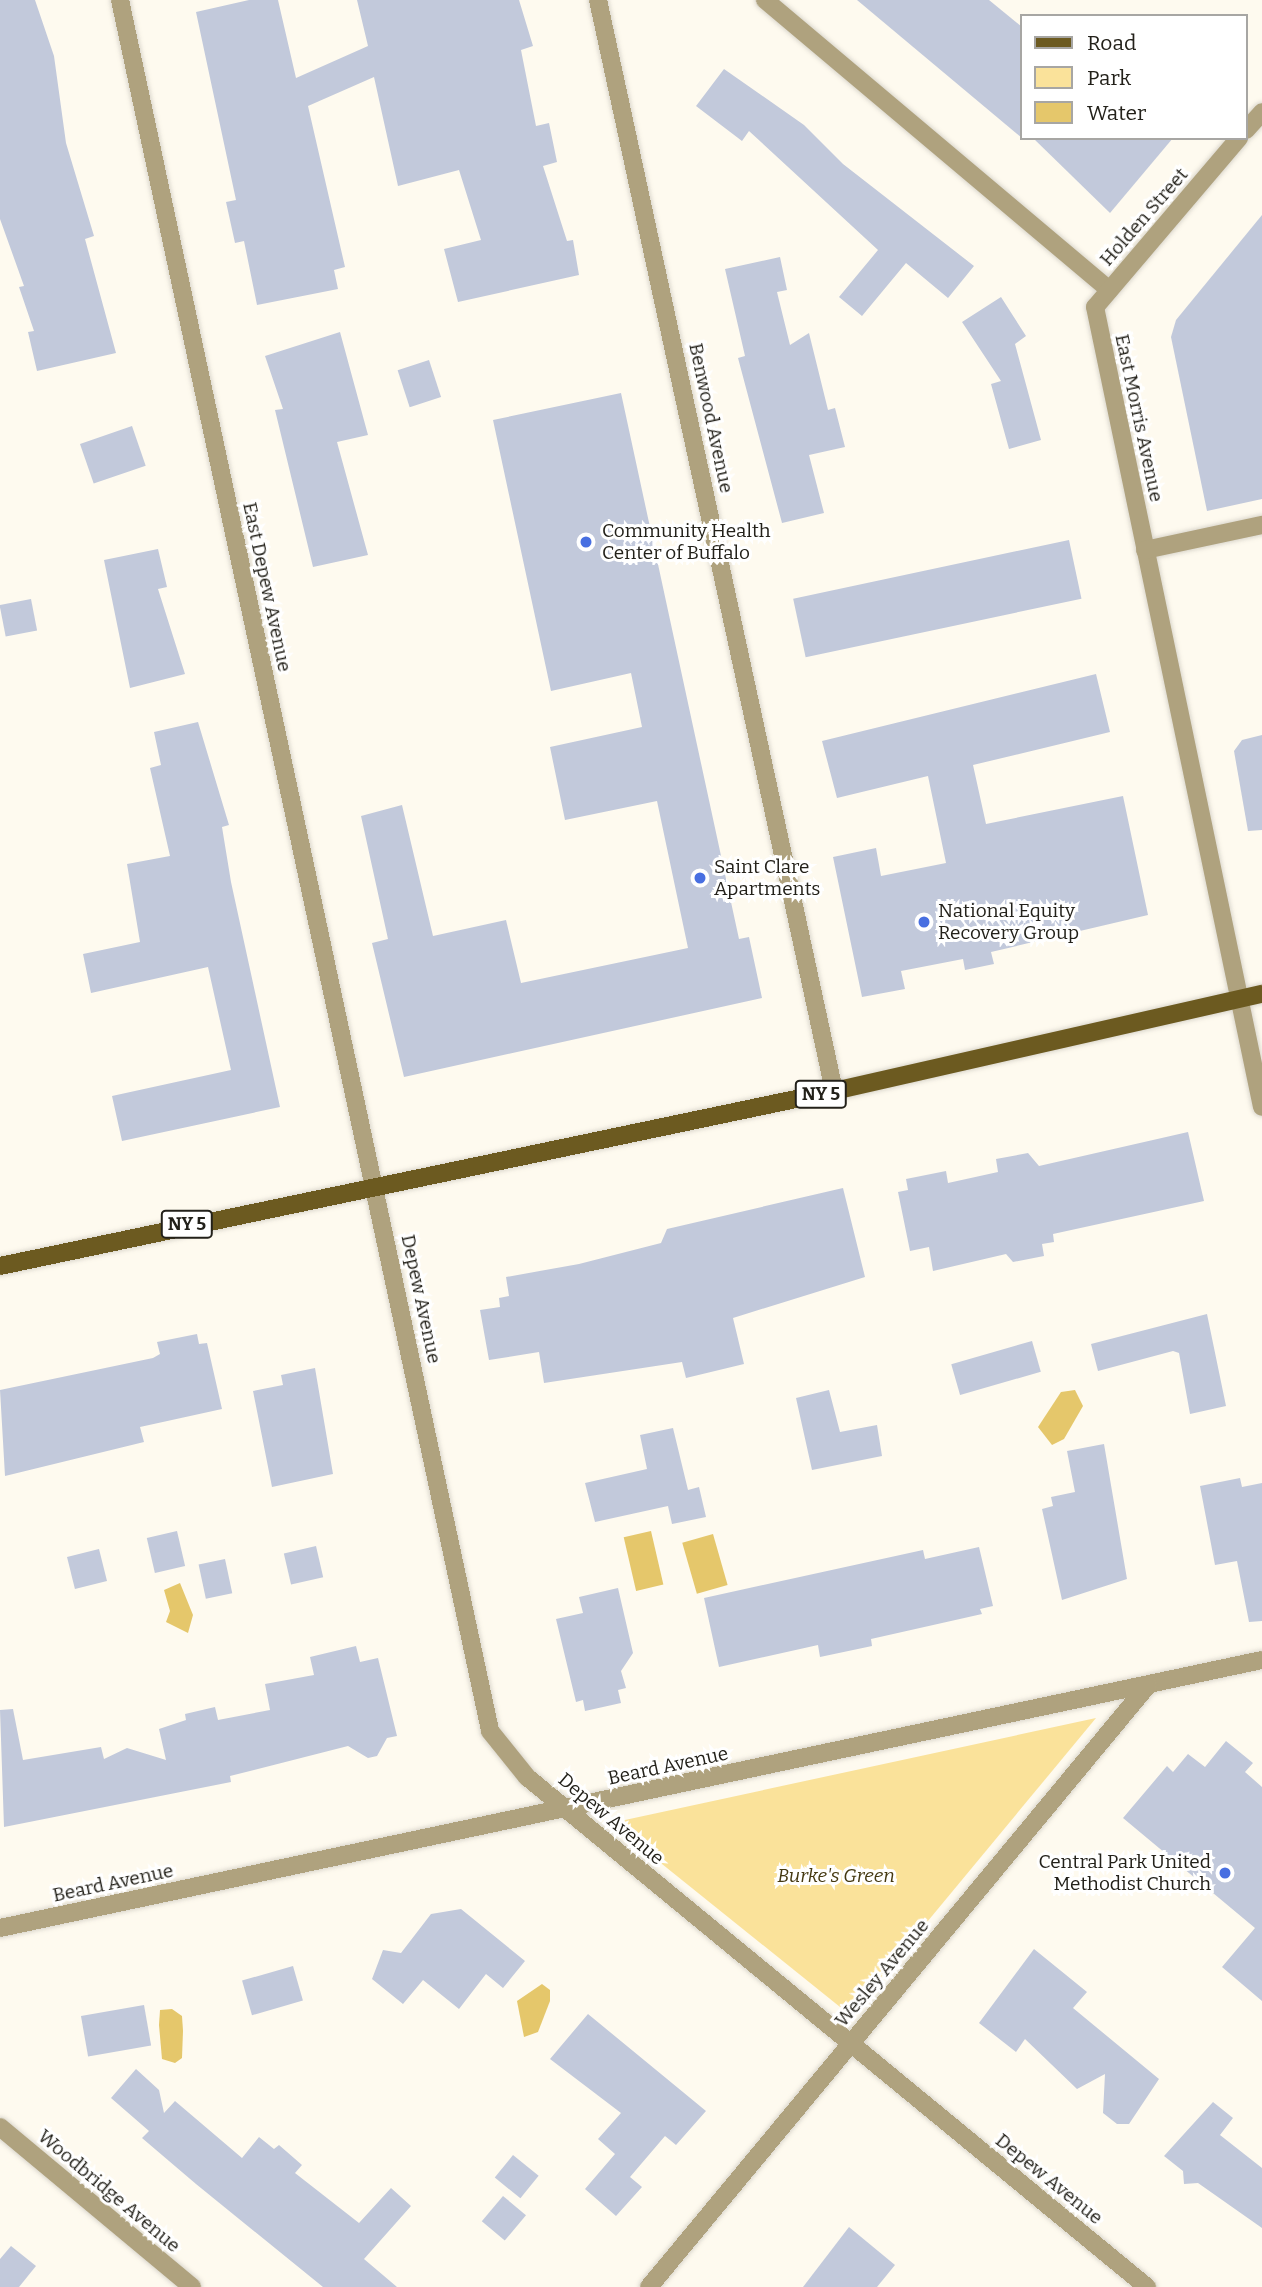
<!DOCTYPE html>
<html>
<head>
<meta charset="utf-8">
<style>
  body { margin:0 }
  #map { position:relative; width:1262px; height:2287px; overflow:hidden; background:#fefaef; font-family:Bitter,serif }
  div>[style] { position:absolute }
  .green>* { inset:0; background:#fae29a }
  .water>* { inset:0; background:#e5c76b; transform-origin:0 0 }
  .building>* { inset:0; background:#c2c9db; transform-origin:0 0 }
  .roads { filter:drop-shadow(0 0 2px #dbd7cd) drop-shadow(0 0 2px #dbd7cd) }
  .street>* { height:18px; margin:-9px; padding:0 9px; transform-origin:9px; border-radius:9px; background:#afa27e }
  .primary>* { height:18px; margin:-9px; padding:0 9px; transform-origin:9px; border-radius:9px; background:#6c5a20 }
  .dots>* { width:19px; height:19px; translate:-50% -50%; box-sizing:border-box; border:4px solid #fff; border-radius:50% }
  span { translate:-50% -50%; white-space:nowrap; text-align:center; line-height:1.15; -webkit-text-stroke:6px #fff; paint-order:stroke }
  .shield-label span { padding:2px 5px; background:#fff; border:2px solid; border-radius:5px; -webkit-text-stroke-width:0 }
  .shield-label { font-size:18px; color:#23211a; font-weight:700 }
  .street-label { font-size:19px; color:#23211a }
  .poi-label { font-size:19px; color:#23211a }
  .left { translate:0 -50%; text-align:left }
  .right { translate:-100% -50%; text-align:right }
  .park-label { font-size:19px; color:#453911; font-style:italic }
  .legend { position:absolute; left:1020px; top:14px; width:228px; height:126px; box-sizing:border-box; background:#fff; border:2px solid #a7a6a3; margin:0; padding:9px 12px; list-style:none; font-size:21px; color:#23211a }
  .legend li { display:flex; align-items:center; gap:14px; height:35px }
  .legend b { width:35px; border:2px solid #a7a6a3 }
</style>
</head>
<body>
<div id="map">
  <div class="green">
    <i style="clip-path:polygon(1096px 1718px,850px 2015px,611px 1823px)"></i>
  </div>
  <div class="water">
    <i style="clip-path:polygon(1075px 1390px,1083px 1406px,1064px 1439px,1052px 1445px,1038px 1427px,1061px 1392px)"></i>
    <i style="left:651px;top:1531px;width:55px;height:28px;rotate:77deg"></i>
    <i style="left:713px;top:1534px;width:53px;height:32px;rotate:74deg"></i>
    <i style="clip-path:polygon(180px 1583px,193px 1615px,188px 1633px,166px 1622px,170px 1611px,164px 1590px)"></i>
    <i style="clip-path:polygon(542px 1984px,550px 1990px,550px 2001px,538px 2032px,524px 2037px,517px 2001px)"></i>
    <i style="clip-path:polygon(172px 2009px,182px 2016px,183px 2031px,182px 2058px,175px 2063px,162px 2059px,159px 2025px,160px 2010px)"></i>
  </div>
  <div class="building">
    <i style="clip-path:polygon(0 0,35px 0,54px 56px,66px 143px,94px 236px,85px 239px,116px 353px,37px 371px,28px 332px,34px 331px,19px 287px,24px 286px,0 219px)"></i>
    <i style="clip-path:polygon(249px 0,278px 0,296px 78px,368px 46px,357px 0,519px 0,533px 46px,521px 50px,536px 126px,549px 123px,557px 162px,543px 166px,567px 241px,573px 240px,579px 275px,458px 302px,444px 249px,481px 240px,459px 170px,398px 186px,374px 77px,308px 106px,345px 267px,334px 270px,338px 289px,257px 305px,244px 241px,235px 243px,226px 202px,236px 200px,196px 12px)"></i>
    <i style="clip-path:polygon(857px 0,989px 0,1022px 27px,1022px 138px)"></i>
    <i style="clip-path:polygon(724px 69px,804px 125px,843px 164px,974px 266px,948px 298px,906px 263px,862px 316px,839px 297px,878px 250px,749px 131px,742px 141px,696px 106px)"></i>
    <i style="clip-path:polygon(1033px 138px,1173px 138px,1110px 213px)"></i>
    <i style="clip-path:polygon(1262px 215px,1262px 499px,1207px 511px,1171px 337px,1176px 320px)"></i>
    <i style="clip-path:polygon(780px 257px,787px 290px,777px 292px,790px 345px,809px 333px,828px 410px,835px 408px,845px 447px,809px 455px,824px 513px,782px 523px,738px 358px,745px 356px,725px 269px)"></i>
    <i style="clip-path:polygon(1001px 297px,1026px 336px,1015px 344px,1041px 440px,1009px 449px,991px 384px,1001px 381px,962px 322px)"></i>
    <i style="clip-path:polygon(340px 332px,368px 435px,337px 442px,368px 555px,313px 567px,275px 410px,283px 409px,265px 356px)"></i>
    <i style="left:429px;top:360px;width:39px;height:33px;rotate:72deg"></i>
    <i style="clip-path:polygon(621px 393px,739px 939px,749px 937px,762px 998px,404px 1077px,372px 943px,388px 939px,361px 816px,402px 805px,433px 936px,506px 920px,521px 983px,688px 948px,657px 801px,565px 820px,550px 747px,642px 727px,631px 673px,551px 691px,493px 420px)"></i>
    <i style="left:132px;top:426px;width:42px;height:55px;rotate:71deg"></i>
    <i style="left:1069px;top:540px;width:60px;height:282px;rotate:78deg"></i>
    <i style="clip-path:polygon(158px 549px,167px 587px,158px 589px,185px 674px,130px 688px,104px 560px)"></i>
    <i style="left:31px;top:599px;width:32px;height:32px;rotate:79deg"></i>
    <i style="clip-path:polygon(1096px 674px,1110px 732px,973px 765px,986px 824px,1123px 796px,1148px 915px,991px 952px,994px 964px,965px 970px,963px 959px,901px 971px,905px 989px,862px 997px,833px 857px,876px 848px,881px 876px,946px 863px,928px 776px,837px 798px,822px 741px)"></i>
    <i style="clip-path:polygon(198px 722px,229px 825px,222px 827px,231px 882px,280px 1107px,122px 1141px,112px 1096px,231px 1070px,208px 967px,91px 993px,83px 954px,140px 942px,127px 864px,170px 856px,150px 768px,161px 765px,154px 732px)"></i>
    <i style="clip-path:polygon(1262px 735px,1262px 830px,1248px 831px,1234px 751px,1242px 740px)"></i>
    <i style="clip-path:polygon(1188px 1132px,1204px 1201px,1053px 1234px,1054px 1242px,1042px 1244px,1044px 1256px,1013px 1262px,1006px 1254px,933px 1271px,929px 1247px,910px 1251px,898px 1192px,908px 1190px,906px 1179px,946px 1171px,948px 1183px,998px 1172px,996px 1159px,1028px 1153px,1039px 1166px)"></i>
    <i style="clip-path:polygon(843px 1188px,865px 1277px,733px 1318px,744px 1364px,686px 1378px,682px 1362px,544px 1383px,539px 1352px,489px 1360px,480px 1310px,500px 1307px,499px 1298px,509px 1296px,506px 1277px,579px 1264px,661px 1243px,667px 1229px)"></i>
    <i style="clip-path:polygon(1207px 1314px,1226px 1406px,1190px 1414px,1179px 1353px,1173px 1351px,1098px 1371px,1091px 1344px)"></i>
    <i style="clip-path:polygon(197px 1334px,199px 1344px,207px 1343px,222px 1409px,140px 1427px,144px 1442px,5px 1476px,0 1390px,153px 1358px,160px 1354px,157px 1342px)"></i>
    <i style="left:1032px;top:1341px;width:32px;height:84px;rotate:74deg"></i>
    <i style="clip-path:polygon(315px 1368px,333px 1474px,272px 1487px,253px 1391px,283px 1385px,281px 1375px)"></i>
    <i style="clip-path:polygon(829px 1390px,840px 1432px,877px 1425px,882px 1456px,812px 1470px,796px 1398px)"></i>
    <i style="clip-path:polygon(673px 1428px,688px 1490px,699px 1487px,706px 1517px,672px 1524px,668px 1506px,595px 1522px,585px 1483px,647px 1469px,640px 1435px)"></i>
    <i style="clip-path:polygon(1104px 1444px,1127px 1579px,1062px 1600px,1042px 1509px,1053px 1506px,1051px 1497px,1075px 1492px,1067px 1451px)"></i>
    <i style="clip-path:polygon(1240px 1478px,1242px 1487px,1262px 1483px,1262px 1621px,1249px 1622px,1237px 1561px,1215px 1565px,1200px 1486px)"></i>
    <i style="left:177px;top:1531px;width:36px;height:31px;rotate:77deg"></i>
    <i style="left:316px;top:1546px;width:32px;height:33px;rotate:77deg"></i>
    <i style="clip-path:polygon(979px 1547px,993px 1606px,980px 1609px,982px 1614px,871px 1639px,872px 1646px,820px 1657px,818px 1645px,719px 1667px,704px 1598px,923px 1550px,925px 1559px)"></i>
    <i style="left:99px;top:1549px;width:33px;height:33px;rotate:76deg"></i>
    <i style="left:225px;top:1559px;width:35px;height:27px;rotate:78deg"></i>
    <i style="clip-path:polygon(618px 1588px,633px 1653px,621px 1671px,626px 1688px,618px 1690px,621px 1703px,585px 1711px,583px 1700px,576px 1702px,556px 1619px,583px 1613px,579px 1597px)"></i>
    <i style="clip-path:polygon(356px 1646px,360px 1662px,378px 1658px,397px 1736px,387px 1738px,377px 1756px,368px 1758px,348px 1746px,230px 1776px,231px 1782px,4px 1827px,0 1710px,13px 1709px,23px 1760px,101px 1747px,104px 1759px,127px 1748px,166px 1760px,159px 1729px,186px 1720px,185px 1714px,215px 1707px,218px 1720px,270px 1710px,265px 1684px,314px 1675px,310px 1657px)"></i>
    <i style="clip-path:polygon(1226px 1741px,1253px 1763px,1245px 1772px,1262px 1787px,1262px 2001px,1222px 1967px,1255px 1928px,1123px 1818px,1167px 1766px,1173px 1772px,1188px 1754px,1205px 1767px)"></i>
    <i style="clip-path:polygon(461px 1909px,525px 1961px,503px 1988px,486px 1974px,459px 2009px,423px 1980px,403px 2004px,372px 1979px,383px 1950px,401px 1953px,431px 1914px)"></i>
    <i style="clip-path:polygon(1034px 1949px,1087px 1992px,1073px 2008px,1159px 2079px,1129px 2124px,1117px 2124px,1103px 2113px,1105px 2074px,1077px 2089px,1025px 2039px,1016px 2052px,979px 2023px)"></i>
    <i style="left:293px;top:1966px;width:36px;height:53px;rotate:74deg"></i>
    <i style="left:144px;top:2005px;width:41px;height:64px;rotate:80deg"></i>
    <i style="clip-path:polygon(588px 2014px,706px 2111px,676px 2145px,665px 2136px,630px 2177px,642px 2187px,616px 2216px,585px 2189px,615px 2154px,598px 2139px,621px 2113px,550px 2059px)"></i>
    <i style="clip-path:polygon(136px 2069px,159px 2090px,164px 2113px,175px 2101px,242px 2158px,259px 2137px,274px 2149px,279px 2145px,302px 2165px,295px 2173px,359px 2223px,391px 2188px,411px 2206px,364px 2259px,397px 2287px,323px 2287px,196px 2184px,142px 2138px,149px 2131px,111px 2098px)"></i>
    <i style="clip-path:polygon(1213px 2102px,1233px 2118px,1220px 2135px,1262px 2168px,1262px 2228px,1198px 2183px,1184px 2184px,1183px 2171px,1164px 2156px)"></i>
    <i style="left:513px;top:2155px;width:33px;height:29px;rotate:39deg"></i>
    <i style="left:503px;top:2196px;width:30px;height:33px;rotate:40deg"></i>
    <i style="clip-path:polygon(849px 2227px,895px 2265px,877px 2287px,803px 2287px)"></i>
    <i style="clip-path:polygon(11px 2246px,36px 2266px,19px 2287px,0 2287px,0 2259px)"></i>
  </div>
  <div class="roads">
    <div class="street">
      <i style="left:120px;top:0;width:1770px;rotate:77.93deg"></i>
      <i style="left:490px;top:1731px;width:59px;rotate:51.2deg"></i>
      <i style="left:527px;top:1777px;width:803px;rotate:39.44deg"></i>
      <i style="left:598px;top:0;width:1116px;rotate:77.79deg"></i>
      <i style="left:765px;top:0;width:450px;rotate:40.1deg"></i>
      <i style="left:1246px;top:130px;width:24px;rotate:-48deg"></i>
      <i style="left:1239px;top:138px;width:222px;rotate:130.4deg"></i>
      <i style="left:1095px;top:307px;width:817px;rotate:78.21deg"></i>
      <i style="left:1145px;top:550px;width:120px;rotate:-12.1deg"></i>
      <i style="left:0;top:1928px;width:1290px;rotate:-11.99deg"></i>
      <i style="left:0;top:2127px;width:250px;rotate:39.8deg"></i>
      <i style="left:649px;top:2287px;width:782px;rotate:-50.34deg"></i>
    </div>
    <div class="primary">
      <i style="left:0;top:1266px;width:852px;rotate:-11.85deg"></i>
      <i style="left:834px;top:1091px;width:439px;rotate:-12.8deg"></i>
    </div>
  </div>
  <div class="dots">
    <i style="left:586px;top:542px;background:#486fe1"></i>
    <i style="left:700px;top:878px;background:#486fe1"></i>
    <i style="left:924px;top:922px;background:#486fe1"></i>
    <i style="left:1225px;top:1873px;background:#486fe1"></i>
  </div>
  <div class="shield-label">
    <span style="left:821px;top:1094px">NY 5</span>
    <span style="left:187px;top:1224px">NY 5</span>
  </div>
  <div class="street-label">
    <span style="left:1144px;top:217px;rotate:-49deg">Holden Street</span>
    <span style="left:711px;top:418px;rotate:78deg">Benwood Avenue</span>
    <span style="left:1139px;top:418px;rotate:78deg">East Morris Avenue</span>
    <span style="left:267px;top:587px;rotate:78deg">East Depew Avenue</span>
    <span style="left:421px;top:1299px;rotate:78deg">Depew Avenue</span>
    <span style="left:668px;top:1766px;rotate:-12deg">Beard Avenue</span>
    <span style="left:611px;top:1819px;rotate:40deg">Depew Avenue</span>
    <span style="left:113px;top:1883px;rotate:-12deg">Beard Avenue</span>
    <span style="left:882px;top:1973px;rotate:-50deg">Wesley Avenue</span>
    <span style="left:1049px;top:2179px;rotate:39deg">Depew Avenue</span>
    <span style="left:109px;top:2191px;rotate:40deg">Woodbridge Avenue</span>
  </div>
  <div class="poi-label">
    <span class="left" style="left:602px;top:542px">Community Health<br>Center of Buffalo</span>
    <span class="left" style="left:714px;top:878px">Saint Clare<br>Apartments</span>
    <span class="left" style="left:938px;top:922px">National Equity<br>Recovery Group</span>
    <span class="right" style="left:1211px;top:1873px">Central Park United<br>Methodist Church</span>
  </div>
  <div class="park-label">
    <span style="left:836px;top:1876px">Burke's Green</span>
  </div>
  <ul class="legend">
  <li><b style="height:9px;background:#6c5a20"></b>Road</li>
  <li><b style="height:19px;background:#fae29a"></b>Park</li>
  <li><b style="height:19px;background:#e5c76b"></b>Water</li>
  </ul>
</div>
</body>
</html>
